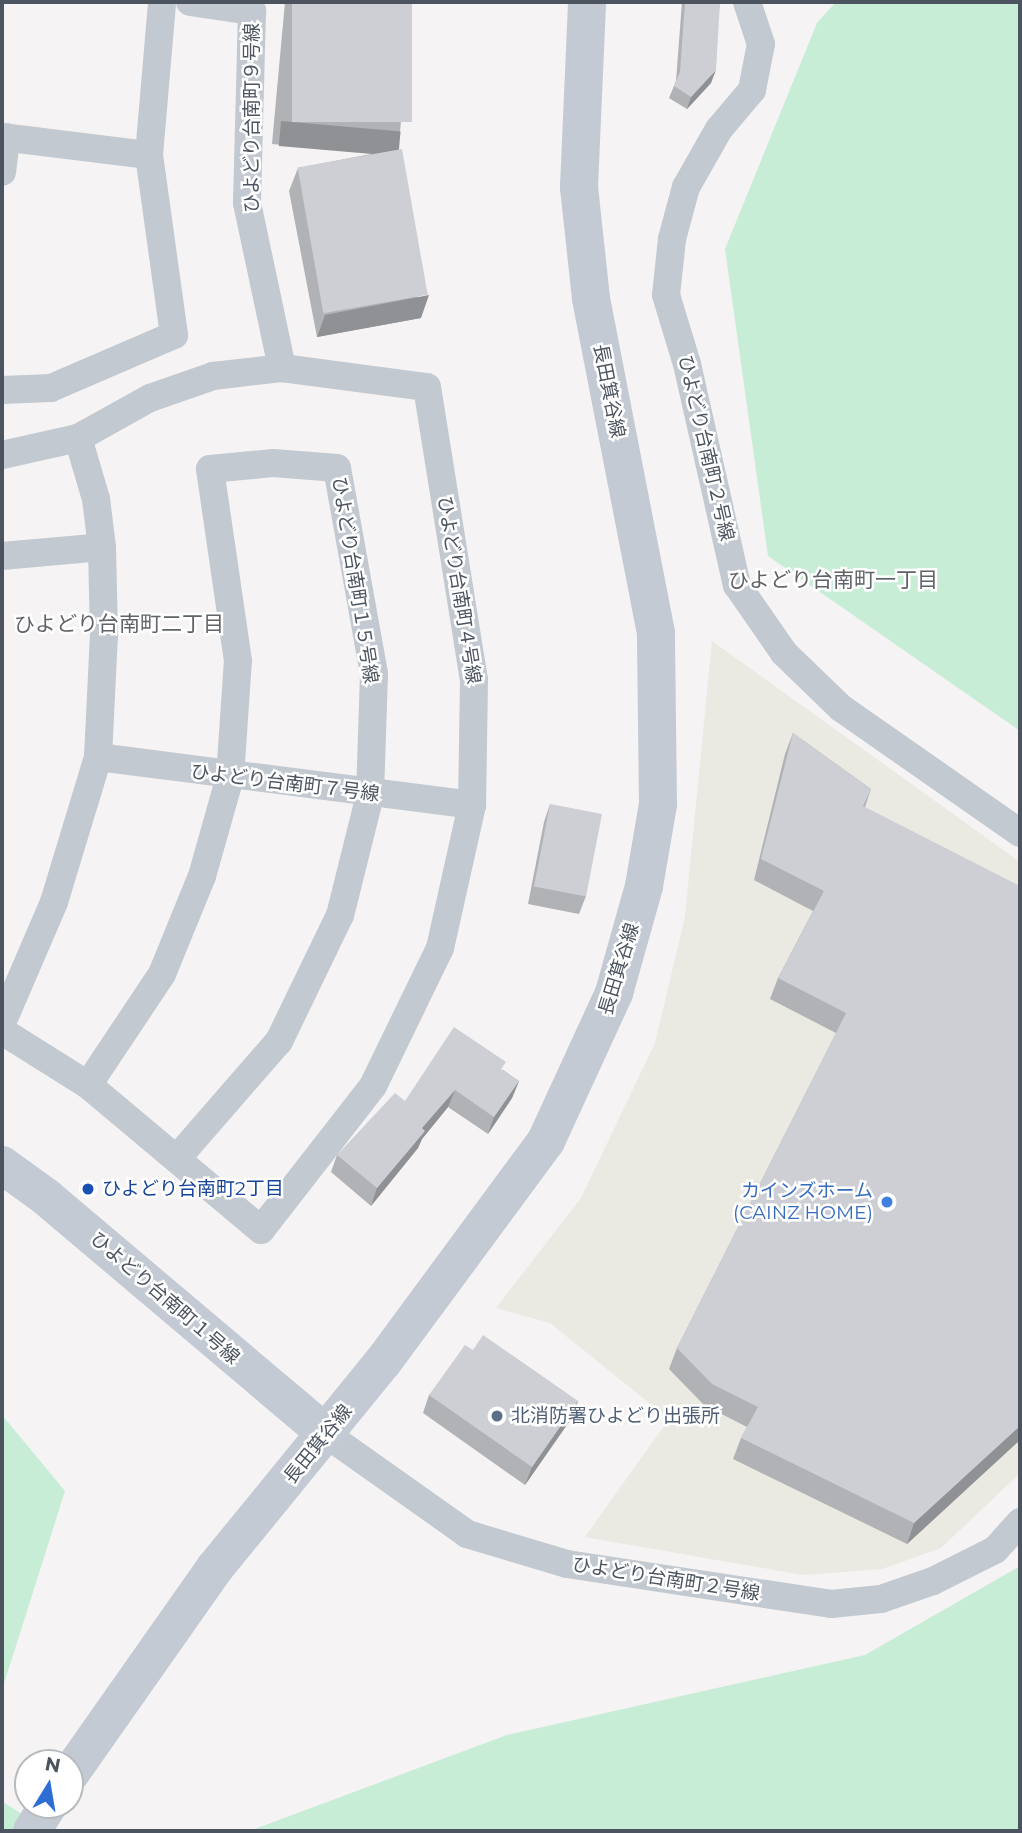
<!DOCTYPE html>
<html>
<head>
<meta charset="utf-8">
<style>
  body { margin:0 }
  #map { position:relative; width:1022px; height:1833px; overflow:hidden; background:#f5f3f3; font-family:Montserrat,"Noto Sans JP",sans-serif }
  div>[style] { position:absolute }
  .commercial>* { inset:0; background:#eae9e2 }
  .green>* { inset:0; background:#c7edd7 }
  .street>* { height:28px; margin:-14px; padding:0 14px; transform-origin:14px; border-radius:14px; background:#c2c9d0 }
  .secondary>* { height:38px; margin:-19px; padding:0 19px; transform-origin:19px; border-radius:19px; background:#c3cad4 }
  .wall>* { inset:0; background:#b0b2b6 }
  .shaded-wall>* { inset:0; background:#909194; transform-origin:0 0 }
  .building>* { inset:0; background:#cdcfd4; transform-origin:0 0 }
  .dots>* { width:19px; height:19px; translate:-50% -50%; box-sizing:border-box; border:4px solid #fff; border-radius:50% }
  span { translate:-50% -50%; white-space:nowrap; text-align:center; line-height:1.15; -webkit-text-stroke:5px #fff; paint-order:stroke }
  .street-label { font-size:19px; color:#4c555f }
  .transit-label { font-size:19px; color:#164399 }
  .left { translate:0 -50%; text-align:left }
  .shop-label { font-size:19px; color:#366cbe }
  .right { translate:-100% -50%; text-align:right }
  .service-label { font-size:19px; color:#4e5e75 }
  .neighbourhood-label { font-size:21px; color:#606367 }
  .frame { position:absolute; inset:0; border:4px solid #4c555f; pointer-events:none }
  .north { position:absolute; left:14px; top:1749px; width:70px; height:70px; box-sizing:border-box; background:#fff; border:2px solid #b7bbbf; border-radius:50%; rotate:11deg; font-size:19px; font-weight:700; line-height:28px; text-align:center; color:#4c555f }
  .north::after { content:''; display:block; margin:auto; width:24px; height:32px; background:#2d6ed5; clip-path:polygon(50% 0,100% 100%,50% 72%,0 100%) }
</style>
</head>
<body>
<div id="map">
  <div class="commercial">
    <i style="clip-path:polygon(712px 641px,1020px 862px,1020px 1473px,941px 1548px,882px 1569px,803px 1575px,585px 1537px,669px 1419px,550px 1323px,496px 1308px,581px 1198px,655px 1043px,685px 917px)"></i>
  </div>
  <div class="green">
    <i style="clip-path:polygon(836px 2px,1020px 2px,1020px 731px,768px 556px,725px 249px,817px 23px)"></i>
    <i style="clip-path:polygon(2px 1415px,65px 1491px,2px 1690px)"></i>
    <i style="clip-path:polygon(1020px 1566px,1020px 1831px,249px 1831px,507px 1735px,865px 1655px)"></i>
    <i style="clip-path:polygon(2px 1801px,47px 1831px,2px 1831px)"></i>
  </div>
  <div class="street">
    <i style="left:190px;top:2px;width:63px;rotate:8.3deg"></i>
    <i style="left:252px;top:11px;width:192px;rotate:91.5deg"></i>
    <i style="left:247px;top:203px;width:169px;rotate:78deg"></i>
    <i style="left:747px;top:2px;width:44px;rotate:71.6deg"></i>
    <i style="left:761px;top:44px;width:47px;rotate:101.1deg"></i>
    <i style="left:752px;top:90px;width:51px;rotate:130.2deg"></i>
    <i style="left:719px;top:129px;width:67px;rotate:119.6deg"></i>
    <i style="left:686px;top:187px;width:54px;rotate:105.1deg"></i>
    <i style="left:672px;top:239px;width:56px;rotate:96.1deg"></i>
    <i style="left:666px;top:295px;width:72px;rotate:73.1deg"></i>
    <i style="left:687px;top:364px;width:227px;rotate:77.3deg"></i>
    <i style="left:737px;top:585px;width:83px;rotate:55.3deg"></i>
    <i style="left:784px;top:653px;width:79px;rotate:44deg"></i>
    <i style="left:841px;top:708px;width:218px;rotate:34.9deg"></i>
    <i style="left:2px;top:137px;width:148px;rotate:7deg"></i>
    <i style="left:2px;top:172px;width:35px;rotate:-83deg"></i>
    <i style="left:2px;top:390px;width:49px;rotate:-2.3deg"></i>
    <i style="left:51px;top:388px;width:134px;rotate:-23.3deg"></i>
    <i style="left:174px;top:335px;width:182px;rotate:-97.9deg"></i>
    <i style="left:149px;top:155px;width:154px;rotate:-85.1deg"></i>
    <i style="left:2px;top:455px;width:78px;rotate:-12.6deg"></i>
    <i style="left:78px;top:438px;width:82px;rotate:-29.1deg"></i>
    <i style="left:150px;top:398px;width:67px;rotate:-19.2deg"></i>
    <i style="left:213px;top:376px;width:69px;rotate:-6.6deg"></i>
    <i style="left:282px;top:368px;width:146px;rotate:7.5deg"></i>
    <i style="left:427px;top:387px;width:297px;rotate:80.9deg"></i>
    <i style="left:474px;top:680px;width:125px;rotate:90.9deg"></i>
    <i style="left:472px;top:805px;width:147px;rotate:102.6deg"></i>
    <i style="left:440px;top:948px;width:153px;rotate:115.9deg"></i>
    <i style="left:373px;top:1086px;width:182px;rotate:127.9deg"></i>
    <i style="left:261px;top:1230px;width:226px;rotate:-140deg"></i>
    <i style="left:88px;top:1085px;width:102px;rotate:-147.9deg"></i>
    <i style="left:2px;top:556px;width:100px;rotate:-5.1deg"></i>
    <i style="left:98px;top:757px;width:377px;rotate:7.3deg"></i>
    <i style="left:2px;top:1023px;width:132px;rotate:-66.7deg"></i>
    <i style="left:54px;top:902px;width:152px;rotate:-73.1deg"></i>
    <i style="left:98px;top:757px;width:122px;rotate:-87.2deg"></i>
    <i style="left:104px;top:635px;width:88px;rotate:-91.3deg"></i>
    <i style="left:102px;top:547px;width:48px;rotate:-97.1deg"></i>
    <i style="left:96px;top:499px;width:64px;rotate:-106.4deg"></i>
    <i style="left:88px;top:1085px;width:133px;rotate:-56.3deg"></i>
    <i style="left:162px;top:974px;width:106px;rotate:-67.8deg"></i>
    <i style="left:202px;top:876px;width:103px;rotate:-74.2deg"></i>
    <i style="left:230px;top:777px;width:116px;rotate:-86.1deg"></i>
    <i style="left:238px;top:661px;width:194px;rotate:-98.3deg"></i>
    <i style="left:210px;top:469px;width:63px;rotate:-5.4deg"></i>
    <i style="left:273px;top:463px;width:64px;rotate:4.5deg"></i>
    <i style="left:337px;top:468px;width:209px;rotate:79.8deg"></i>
    <i style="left:374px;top:674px;width:121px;rotate:91.9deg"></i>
    <i style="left:370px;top:795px;width:124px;rotate:104deg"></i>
    <i style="left:340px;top:915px;width:140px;rotate:115.8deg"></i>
    <i style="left:279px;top:1041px;width:154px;rotate:131deg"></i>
    <i style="left:326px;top:1434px;width:173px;rotate:35.3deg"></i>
    <i style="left:467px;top:1534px;width:104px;rotate:16.7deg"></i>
    <i style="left:567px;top:1564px;width:267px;rotate:8.6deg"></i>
    <i style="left:831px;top:1604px;width:50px;rotate:-5.7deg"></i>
    <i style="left:881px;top:1599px;width:55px;rotate:-19.1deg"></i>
    <i style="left:933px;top:1581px;width:69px;rotate:-26.6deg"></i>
    <i style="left:995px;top:1550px;width:38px;rotate:-48deg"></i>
  </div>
  <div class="secondary">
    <i style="left:2px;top:1165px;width:54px;rotate:36deg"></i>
    <i style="left:46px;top:1197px;width:367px;rotate:40.2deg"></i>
    <i style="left:70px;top:1774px;width:251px;rotate:-54.9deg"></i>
    <i style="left:214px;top:1569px;width:267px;rotate:-50.8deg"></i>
    <i style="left:383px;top:1362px;width:275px;rotate:-53.6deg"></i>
    <i style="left:546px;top:1141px;width:163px;rotate:-65.3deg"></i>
    <i style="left:614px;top:993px;width:111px;rotate:-74.3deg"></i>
    <i style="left:644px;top:886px;width:83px;rotate:-80.3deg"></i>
    <i style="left:658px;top:804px;width:171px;rotate:-90.7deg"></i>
    <i style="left:656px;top:633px;width:341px;rotate:-101deg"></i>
    <i style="left:591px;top:298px;width:112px;rotate:-96.2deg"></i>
    <i style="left:579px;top:187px;width:185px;rotate:-87.5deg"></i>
    <i style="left:32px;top:1831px;width:31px;rotate:-58deg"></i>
  </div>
  <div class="wall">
    <i style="clip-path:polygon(285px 2px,412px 2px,400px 132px,393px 150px,421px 318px,317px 337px,289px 191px,298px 168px,376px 153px,272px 144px)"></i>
    <i style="clip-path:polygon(682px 2px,720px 2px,711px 83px,687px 109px,669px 98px,676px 81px)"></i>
    <i style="clip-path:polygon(793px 733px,871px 789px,865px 807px,1020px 1440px,907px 1544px,733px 1459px,741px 1438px,747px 1427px,704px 1405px,669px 1369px,677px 1348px,836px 1033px,770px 999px,778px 978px,813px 911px,754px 880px,785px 754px)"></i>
    <i style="clip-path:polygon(550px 804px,586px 896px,579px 914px,528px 904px,544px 822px)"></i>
    <i style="clip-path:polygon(503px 1070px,519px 1081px,512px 1098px,488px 1134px,448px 1107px,422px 1139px,418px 1148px,371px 1206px,331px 1172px,337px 1155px,405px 1101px)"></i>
    <i style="clip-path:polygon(473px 1350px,578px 1401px,571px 1419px,525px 1485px,423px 1413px,429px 1395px)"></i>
  </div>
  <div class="shaded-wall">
    <i style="clip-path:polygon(716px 70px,711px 83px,687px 109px,691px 97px)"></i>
    <i style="left:281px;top:121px;width:120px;height:25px;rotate:5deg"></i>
    <i style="clip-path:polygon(429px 295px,421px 318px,317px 337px,325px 315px)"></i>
    <i style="clip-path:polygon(519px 1081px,512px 1098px,488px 1134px,494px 1117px)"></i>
    <i style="clip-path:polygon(455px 1090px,448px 1107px,422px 1139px,418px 1148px,371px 1206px,377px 1188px,422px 1128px)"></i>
    <i style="clip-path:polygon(578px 1401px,571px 1419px,525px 1485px,532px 1467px)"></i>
    <i style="clip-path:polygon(1020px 1426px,1020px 1440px,907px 1544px,914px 1523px)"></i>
  </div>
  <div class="building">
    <i style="left:292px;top:2px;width:120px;height:120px"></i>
    <i style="clip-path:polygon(685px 2px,720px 2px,716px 70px,691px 97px,674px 86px,680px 72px)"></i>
    <i style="left:402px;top:149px;width:148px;height:106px;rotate:80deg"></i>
    <i style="clip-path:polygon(793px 733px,871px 789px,863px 806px,1020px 886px,1020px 1426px,914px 1523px,741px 1438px,758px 1407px,712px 1384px,677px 1348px,846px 1013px,778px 978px,824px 891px,761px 859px)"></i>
    <i style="left:550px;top:804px;width:53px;height:84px;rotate:11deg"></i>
    <i style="clip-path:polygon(454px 1027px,506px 1062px,501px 1069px,519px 1081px,494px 1117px,455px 1090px,422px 1128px,425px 1131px,377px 1188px,337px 1155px,395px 1093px,405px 1101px)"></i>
    <i style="clip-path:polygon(483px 1335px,578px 1401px,532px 1467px,429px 1395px,465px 1345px,473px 1350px)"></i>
  </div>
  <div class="dots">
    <i style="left:88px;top:1189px;background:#1a4fb4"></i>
    <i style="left:887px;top:1202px;background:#3f7fe0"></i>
    <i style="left:497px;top:1416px;background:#5c6f8a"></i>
  </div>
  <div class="street-label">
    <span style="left:252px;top:118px;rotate:-90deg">ひよどり台南町９号線</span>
    <span style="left:609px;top:391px;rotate:79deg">長田箕谷線</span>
    <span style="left:706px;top:448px;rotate:77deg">ひよどり台南町２号線</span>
    <span style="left:355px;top:580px;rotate:81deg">ひよどり台南町１５号線</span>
    <span style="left:459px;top:590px;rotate:81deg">ひよどり台南町４号線</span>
    <span style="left:285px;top:783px;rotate:7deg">ひよどり台南町７号線</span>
    <span style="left:619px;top:969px;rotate:-73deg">長田箕谷線</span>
    <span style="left:165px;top:1298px;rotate:41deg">ひよどり台南町１号線</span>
    <span style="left:318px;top:1444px;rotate:-51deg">長田箕谷線</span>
    <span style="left:666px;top:1579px;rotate:9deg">ひよどり台南町２号線</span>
  </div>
  <div class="transit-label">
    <span class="left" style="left:102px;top:1189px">ひよどり台南町2丁目</span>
  </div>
  <div class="shop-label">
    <span class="right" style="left:873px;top:1202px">カインズホーム<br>(CAINZ HOME)</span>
  </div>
  <div class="service-label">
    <span class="left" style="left:511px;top:1416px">北消防署ひよどり出張所</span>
  </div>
  <div class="neighbourhood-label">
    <span style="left:833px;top:580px">ひよどり台南町一丁目</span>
    <span style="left:119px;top:624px">ひよどり台南町二丁目</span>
  </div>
  <div class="frame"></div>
  <div class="north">N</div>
</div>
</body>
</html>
